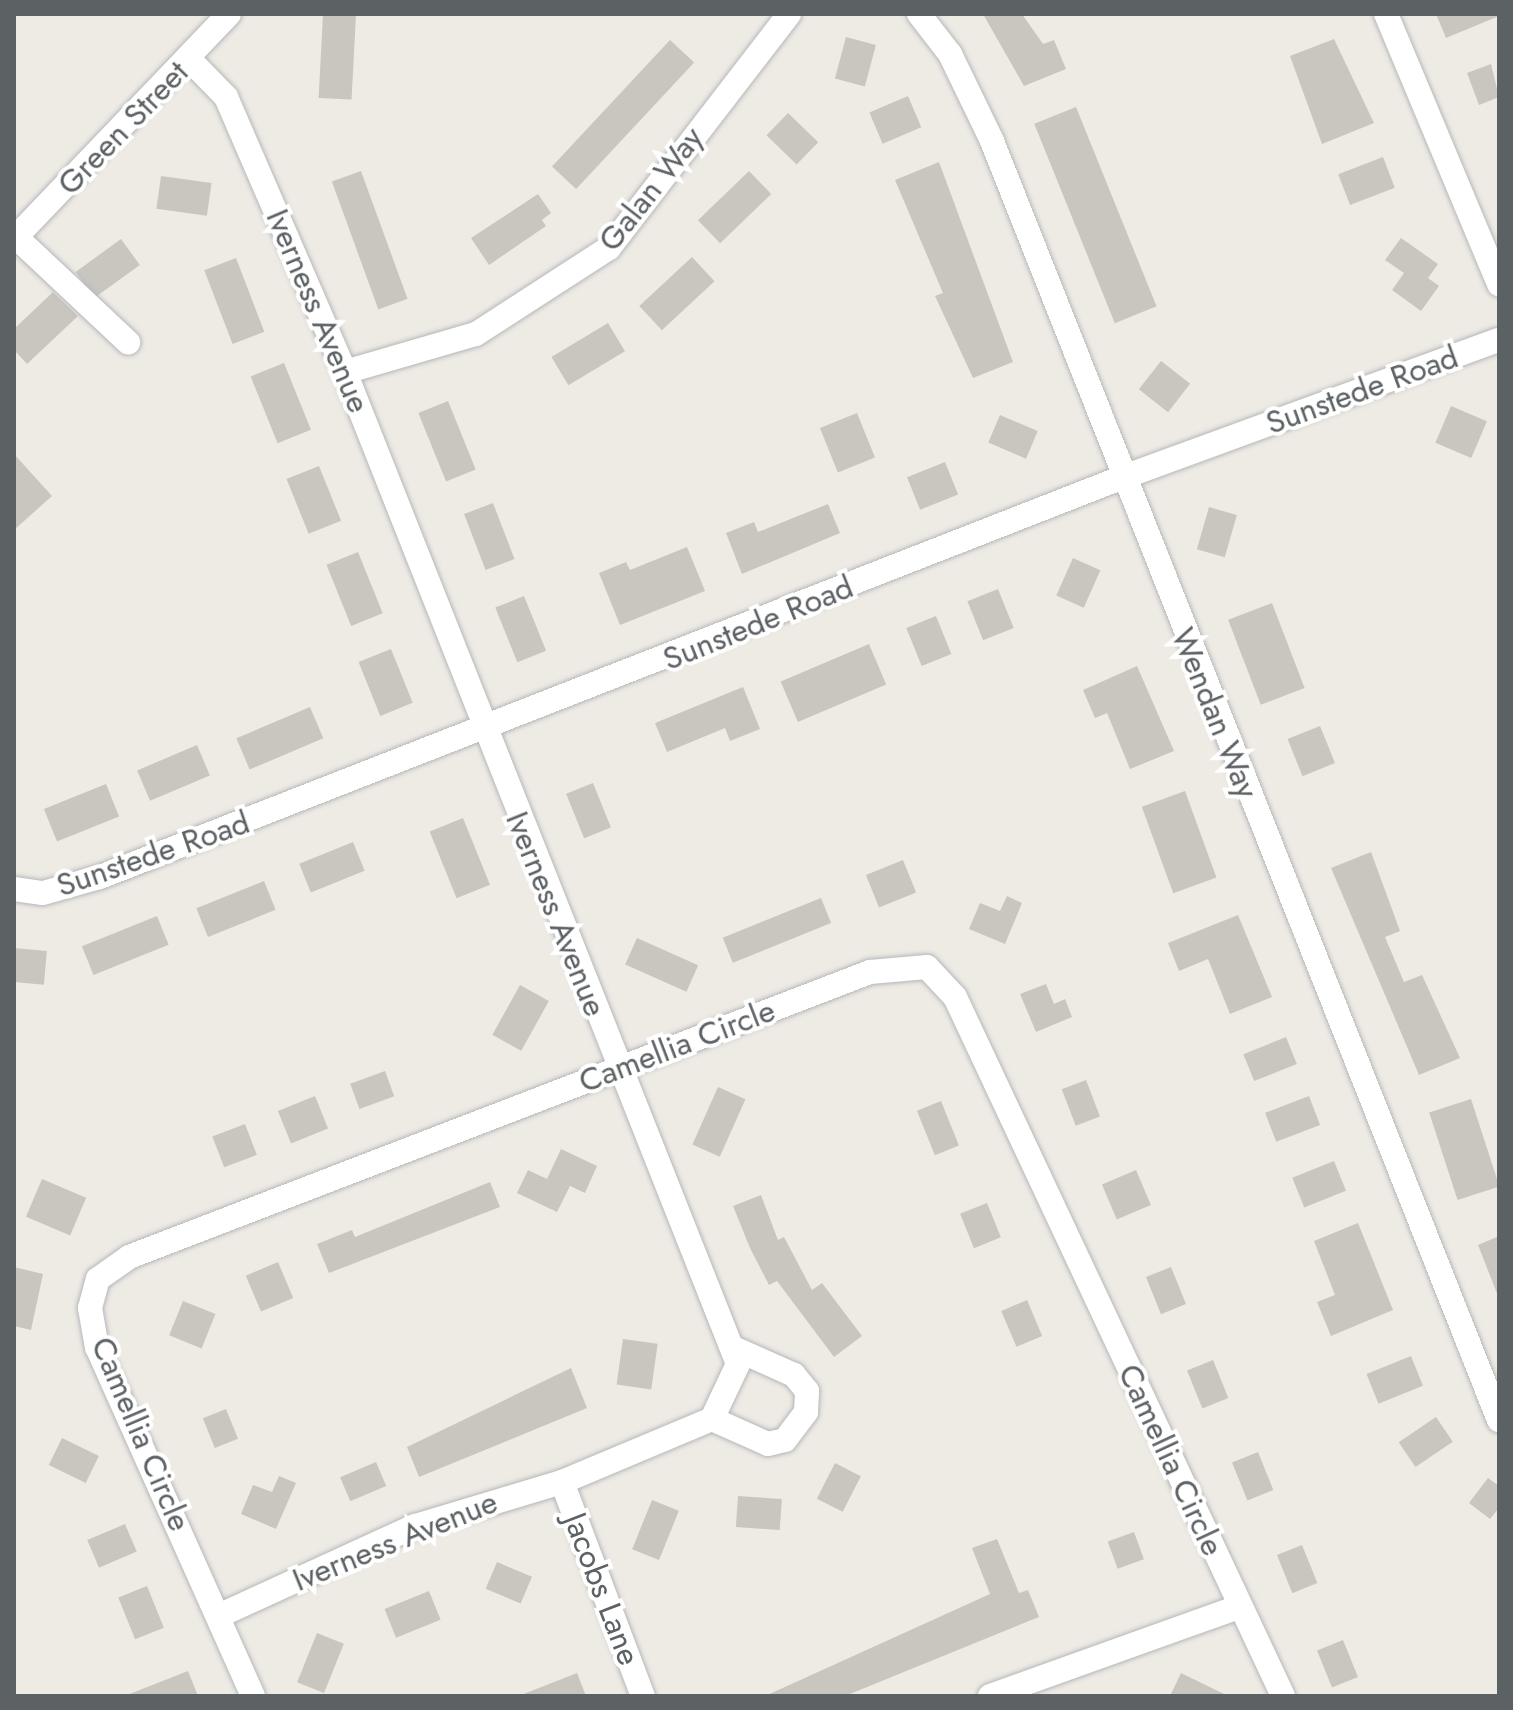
<!DOCTYPE html>
<html>
<head>
<meta charset="utf-8">
<style>
  body { margin:0 }
  #map { position:relative; width:1513px; height:1710px; overflow:hidden; background:#eeebe4; font-family:Jost,sans-serif }
  div>[style] { position:absolute }
  .building>* { inset:0; background:#c9c6c0; transform-origin:0 0 }
  .roads { filter:drop-shadow(0 0 2px #b5b7bb) drop-shadow(0 0 2px #b5b7bb) }
  .minor>* { height:24px; margin:-12px; padding:0 12px; transform-origin:12px; border-radius:12px; background:#fff }
  span { translate:-50% -50%; white-space:nowrap; text-align:center; line-height:1.15; -webkit-text-stroke:8px #fff; paint-order:stroke }
  .street-label { font-size:32px; color:#5c6164 }
  .frame { position:absolute; inset:0; border:16px solid #5c6164; pointer-events:none }
</style>
</head>
<body>
<div id="map">
  <div class="building">
    <i style="left:323px;top:14px;width:33px;height:84px;rotate:3deg"></i>
    <i style="clip-path:polygon(983px 14px,1022px 14px,1043px 44px,1054px 40px,1066px 69px,1024px 86px)"></i>
    <i style="clip-path:polygon(1436px 14px,1499px 14px,1499px 16px,1446px 38px)"></i>
    <i style="left:846px;top:37px;width:31px;height:43px;rotate:15deg"></i>
    <i style="clip-path:polygon(1334px 39px,1374px 123px,1322px 144px,1290px 56px)"></i>
    <i style="left:670px;top:40px;width:33px;height:173px;rotate:43deg"></i>
    <i style="clip-path:polygon(1491px 64px,1499px 97px,1479px 105px,1467px 73px)"></i>
    <i style="left:908px;top:96px;width:34px;height:42px;rotate:67deg"></i>
    <i style="left:1076px;top:107px;width:215px;height:45px;rotate:68deg"></i>
    <i style="left:788px;top:113px;width:42px;height:31px;rotate:44deg"></i>
    <i style="left:1383px;top:157px;width:33px;height:48px;rotate:69deg"></i>
    <i style="clip-path:polygon(939px 162px,1013px 362px,973px 378px,935px 296px,943px 293px,895px 180px)"></i>
    <i style="left:361px;top:171px;width:136px;height:31px;rotate:70deg"></i>
    <i style="left:749px;top:171px;width:32px;height:71px;rotate:46deg"></i>
    <i style="left:161px;top:176px;width:51px;height:33px;rotate:8deg"></i>
    <i style="clip-path:polygon(538px 194px,551px 213px,542px 220px,546px 226px,489px 265px,471px 238px)"></i>
    <i style="clip-path:polygon(1401px 238px,1438px 264px,1428px 278px,1439px 286px,1421px 311px,1392px 290px,1404px 273px,1385px 260px)"></i>
    <i style="left:121px;top:239px;width:32px;height:56px;rotate:54deg"></i>
    <i style="left:692px;top:257px;width:33px;height:72px;rotate:47deg"></i>
    <i style="left:236px;top:258px;width:79px;height:34px;rotate:69deg"></i>
    <i style="clip-path:polygon(53px 292px,78px 316px,27px 364px,14px 350px,14px 329px)"></i>
    <i style="left:608px;top:323px;width:33px;height:66px;rotate:59deg"></i>
    <i style="left:1161px;top:361px;width:37px;height:36px;rotate:38deg"></i>
    <i style="left:284px;top:363px;width:72px;height:36px;rotate:68deg"></i>
    <i style="left:448px;top:401px;width:74px;height:32px;rotate:68deg"></i>
    <i style="left:1451px;top:406px;width:39px;height:40px;rotate:23deg"></i>
    <i style="left:857px;top:413px;width:48px;height:40px;rotate:68deg"></i>
    <i style="left:1000px;top:415px;width:41px;height:30px;rotate:23deg"></i>
    <i style="clip-path:polygon(14px 454px,52px 496px,14px 530px)"></i>
    <i style="left:945px;top:462px;width:35px;height:41px;rotate:68deg"></i>
    <i style="left:319px;top:466px;width:59px;height:35px;rotate:68deg"></i>
    <i style="left:493px;top:503px;width:60px;height:31px;rotate:69deg"></i>
    <i style="clip-path:polygon(828px 504px,840px 533px,742px 574px,726px 533px,754px 522px,758px 532px)"></i>
    <i style="left:1209px;top:507px;width:29px;height:44px;rotate:16deg"></i>
    <i style="clip-path:polygon(687px 547px,705px 591px,620px 625px,599px 573px,626px 562px,630px 570px)"></i>
    <i style="left:358px;top:552px;width:66px;height:34px;rotate:68deg"></i>
    <i style="left:1073px;top:558px;width:30px;height:41px;rotate:24deg"></i>
    <i style="left:998px;top:589px;width:42px;height:33px;rotate:68deg"></i>
    <i style="left:524px;top:596px;width:59px;height:31px;rotate:68deg"></i>
    <i style="left:1272px;top:603px;width:91px;height:47px;rotate:69deg"></i>
    <i style="left:936px;top:616px;width:41px;height:32px;rotate:68deg"></i>
    <i style="left:869px;top:644px;width:44px;height:96px;rotate:67deg"></i>
    <i style="left:391px;top:649px;width:58px;height:35px;rotate:68deg"></i>
    <i style="clip-path:polygon(1137px 666px,1174px 751px,1130px 769px,1107px 713px,1095px 718px,1083px 690px)"></i>
    <i style="clip-path:polygon(743px 687px,760px 729px,730px 741px,725px 728px,667px 752px,655px 723px)"></i>
    <i style="left:310px;top:707px;width:34px;height:80px;rotate:67deg"></i>
    <i style="left:1320px;top:726px;width:40px;height:35px;rotate:68deg"></i>
    <i style="left:197px;top:745px;width:33px;height:65px;rotate:67deg"></i>
    <i style="left:593px;top:783px;width:48px;height:29px;rotate:68deg"></i>
    <i style="left:106px;top:784px;width:35px;height:67px;rotate:68deg"></i>
    <i style="left:1185px;top:791px;width:92px;height:46px;rotate:70deg"></i>
    <i style="left:463px;top:818px;width:72px;height:36px;rotate:68deg"></i>
    <i style="left:353px;top:842px;width:31px;height:58px;rotate:68deg"></i>
    <i style="clip-path:polygon(1371px 852px,1400px 931px,1385px 937px,1404px 982px,1422px 975px,1460px 1058px,1419px 1075px,1331px 868px)"></i>
    <i style="left:903px;top:860px;width:35px;height:40px;rotate:68deg"></i>
    <i style="left:264px;top:881px;width:31px;height:73px;rotate:68deg"></i>
    <i style="clip-path:polygon(1007px 896px,1022px 903px,1005px 944px,969px 929px,980px 903px,1000px 911px)"></i>
    <i style="left:821px;top:898px;width:27px;height:106px;rotate:68deg"></i>
    <i style="clip-path:polygon(1238px 915px,1272px 997px,1230px 1014px,1208px 959px,1179px 971px,1168px 943px)"></i>
    <i style="left:157px;top:916px;width:31px;height:81px;rotate:68deg"></i>
    <i style="left:637px;top:938px;width:67px;height:29px;rotate:24deg"></i>
    <i style="left:14px;top:948px;width:33px;height:34px;rotate:5deg"></i>
    <i style="clip-path:polygon(1046px 984px,1054px 1004px,1065px 999px,1072px 1017px,1036px 1032px,1020px 994px)"></i>
    <i style="left:520px;top:985px;width:33px;height:57px;rotate:29deg"></i>
    <i style="left:1286px;top:1037px;width:29px;height:46px;rotate:68deg"></i>
    <i style="left:385px;top:1071px;width:27px;height:37px;rotate:70deg"></i>
    <i style="left:1086px;top:1080px;width:39px;height:26px;rotate:69deg"></i>
    <i style="left:718px;top:1087px;width:30px;height:63px;rotate:24deg"></i>
    <i style="left:315px;top:1096px;width:35px;height:40px;rotate:68deg"></i>
    <i style="left:1309px;top:1096px;width:31px;height:47px;rotate:69deg"></i>
    <i style="left:1471px;top:1099px;width:92px;height:44px;rotate:72deg"></i>
    <i style="left:941px;top:1101px;width:48px;height:26px;rotate:68deg"></i>
    <i style="left:245px;top:1124px;width:33px;height:35px;rotate:69deg"></i>
    <i style="clip-path:polygon(561px 1149px,597px 1166px,585px 1193px,570px 1186px,557px 1212px,517px 1193px,528px 1170px,547px 1179px)"></i>
    <i style="left:1334px;top:1161px;width:32px;height:45px;rotate:68deg"></i>
    <i style="left:1136px;top:1170px;width:38px;height:37px;rotate:67deg"></i>
    <i style="left:42px;top:1179px;width:48px;height:41px;rotate:23deg"></i>
    <i style="clip-path:polygon(490px 1182px,500px 1207px,329px 1273px,317px 1244px,352px 1230px,355px 1237px)"></i>
    <i style="clip-path:polygon(761px 1195px,778px 1240px,784px 1237px,812px 1290px,822px 1283px,862px 1336px,834px 1357px,777px 1281px,769px 1285px,750px 1248px,733px 1206px)"></i>
    <i style="left:987px;top:1203px;width:37px;height:29px;rotate:68deg"></i>
    <i style="clip-path:polygon(1358px 1223px,1393px 1310px,1331px 1336px,1317px 1302px,1335px 1295px,1314px 1241px)"></i>
    <i style="clip-path:polygon(1499px 1236px,1499px 1295px,1498px 1296px,1478px 1245px)"></i>
    <i style="left:278px;top:1262px;width:39px;height:35px;rotate:67deg"></i>
    <i style="clip-path:polygon(14px 1267px,43px 1274px,31px 1330px,14px 1326px)"></i>
    <i style="left:1171px;top:1267px;width:40px;height:27px;rotate:68deg"></i>
    <i style="left:1027px;top:1300px;width:39px;height:28px;rotate:67deg"></i>
    <i style="left:183px;top:1301px;width:35px;height:37px;rotate:22deg"></i>
    <i style="left:623px;top:1339px;width:35px;height:46px;rotate:8deg"></i>
    <i style="left:1411px;top:1356px;width:32px;height:48px;rotate:68deg"></i>
    <i style="left:1213px;top:1360px;width:41px;height:28px;rotate:68deg"></i>
    <i style="clip-path:polygon(571px 1368px,587px 1408px,419px 1477px,407px 1447px)"></i>
    <i style="left:226px;top:1409px;width:32px;height:25px;rotate:68deg"></i>
    <i style="left:1436px;top:1417px;width:30px;height:45px;rotate:56deg"></i>
    <i style="left:62px;top:1438px;width:41px;height:30px;rotate:26deg"></i>
    <i style="left:1258px;top:1452px;width:41px;height:28px;rotate:68deg"></i>
    <i style="left:376px;top:1462px;width:26px;height:39px;rotate:67deg"></i>
    <i style="left:835px;top:1463px;width:29px;height:40px;rotate:27deg"></i>
    <i style="clip-path:polygon(279px 1476px,296px 1483px,276px 1529px,241px 1514px,253px 1485px,272px 1492px)"></i>
    <i style="clip-path:polygon(1488px 1478px,1499px 1486px,1499px 1508px,1490px 1519px,1469px 1503px)"></i>
    <i style="left:738px;top:1496px;width:44px;height:31px;rotate:4deg"></i>
    <i style="left:652px;top:1500px;width:29px;height:53px;rotate:22deg"></i>
    <i style="left:125px;top:1524px;width:30px;height:41px;rotate:67deg"></i>
    <i style="left:1134px;top:1532px;width:29px;height:28px;rotate:70deg"></i>
    <i style="clip-path:polygon(997px 1539px,1019px 1593px,1028px 1590px,1039px 1617px,845px 1696px,765px 1696px,990px 1594px,972px 1548px)"></i>
    <i style="left:1302px;top:1545px;width:41px;height:27px;rotate:68deg"></i>
    <i style="left:497px;top:1562px;width:38px;height:29px;rotate:23deg"></i>
    <i style="left:147px;top:1586px;width:45px;height:31px;rotate:68deg"></i>
    <i style="left:429px;top:1591px;width:31px;height:48px;rotate:68deg"></i>
    <i style="left:317px;top:1633px;width:29px;height:53px;rotate:22deg"></i>
    <i style="left:1343px;top:1640px;width:40px;height:28px;rotate:68deg"></i>
    <i style="clip-path:polygon(188px 1671px,198px 1696px,127px 1696px,127px 1695px)"></i>
    <i style="clip-path:polygon(577px 1673px,586px 1696px,521px 1696px,521px 1695px)"></i>
    <i style="clip-path:polygon(1181px 1673px,1228px 1696px,1170px 1696px)"></i>
  </div>
  <div class="roads">
    <div class="minor">
      <i style="left:919px;top:14px;width:51px;rotate:52.2deg"></i>
      <i style="left:950px;top:54px;width:97px;rotate:64.2deg"></i>
      <i style="left:992px;top:141px;width:1376px;rotate:68.38deg"></i>
      <i style="left:1386px;top:14px;width:293px;rotate:67.3deg"></i>
      <i style="left:190px;top:60px;width:52px;rotate:45.8deg"></i>
      <i style="left:226px;top:97px;width:300px;rotate:66.6deg"></i>
      <i style="left:345px;top:372px;width:1067px;rotate:68.39deg"></i>
      <i style="left:738px;top:1364px;width:61px;rotate:115.3deg"></i>
      <i style="left:712px;top:1419px;width:163px;rotate:157.2deg"></i>
      <i style="left:562px;top:1482px;width:153px;rotate:163.3deg"></i>
      <i style="left:415px;top:1526px;width:213px;rotate:155.4deg"></i>
      <i style="left:16px;top:237px;width:154px;rotate:43.2deg"></i>
      <i style="left:14px;top:239px;width:311px;rotate:-46.3deg"></i>
      <i style="left:345px;top:372px;width:136px;rotate:-16.2deg"></i>
      <i style="left:476px;top:334px;width:158px;rotate:-32.9deg"></i>
      <i style="left:609px;top:248px;width:295px;rotate:-52.4deg"></i>
      <i style="left:14px;top:889px;width:29px;rotate:8deg"></i>
      <i style="left:43px;top:893px;width:59px;rotate:-15.7deg"></i>
      <i style="left:100px;top:877px;width:1096px;rotate:-21.35deg"></i>
      <i style="left:1121px;top:478px;width:402px;rotate:-20.1deg"></i>
      <i style="left:712px;top:1419px;width:61px;rotate:24.1deg"></i>
      <i style="left:768px;top:1444px;width:17px;rotate:-13deg"></i>
      <i style="left:785px;top:1440px;width:35px;rotate:-53deg"></i>
      <i style="left:806px;top:1412px;width:21px;rotate:-87deg"></i>
      <i style="left:807px;top:1391px;width:21px;rotate:-129deg"></i>
      <i style="left:794px;top:1375px;width:64px;rotate:-155.9deg"></i>
      <i style="left:562px;top:1482px;width:229px;rotate:69.3deg"></i>
      <i style="left:253px;top:1696px;width:381px;rotate:-114.1deg"></i>
      <i style="left:97px;top:1348px;width:41px;rotate:-99.9deg"></i>
      <i style="left:90px;top:1308px;width:30px;rotate:-75deg"></i>
      <i style="left:98px;top:1279px;width:38px;rotate:-35deg"></i>
      <i style="left:129px;top:1257px;width:794px;rotate:-21.04deg"></i>
      <i style="left:870px;top:972px;width:57px;rotate:-5deg"></i>
      <i style="left:927px;top:967px;width:41px;rotate:47deg"></i>
      <i style="left:955px;top:997px;width:772px;rotate:64.86deg"></i>
      <i style="left:990px;top:1696px;width:263px;rotate:-19.7deg"></i>
    </div>
  </div>
  <div class="street-label">
    <span style="left:123px;top:128px;rotate:-46deg">Green Street</span>
    <span style="left:651px;top:189px;rotate:-52deg">Galan Way</span>
    <span style="left:318px;top:311px;rotate:67deg">Iverness Avenue</span>
    <span style="left:1362px;top:390px;rotate:-20deg">Sunstede Road</span>
    <span style="left:758px;top:623px;rotate:-22deg">Sunstede Road</span>
    <span style="left:1215px;top:713px;rotate:68deg">Wendan Way</span>
    <span style="left:153px;top:854px;rotate:-19deg">Sunstede Road</span>
    <span style="left:556px;top:914px;rotate:68deg">Iverness Avenue</span>
    <span style="left:677px;top:1046px;rotate:-21deg">Camellia Circle</span>
    <span style="left:141px;top:1434px;rotate:67deg">Camellia Circle</span>
    <span style="left:1171px;top:1460px;rotate:65deg">Camellia Circle</span>
    <span style="left:395px;top:1541px;rotate:-22deg">Iverness Avenue</span>
    <span style="left:602px;top:1589px;rotate:69deg">Jacobs Lane</span>
  </div>
  <div class="frame"></div>
</div>
</body>
</html>
